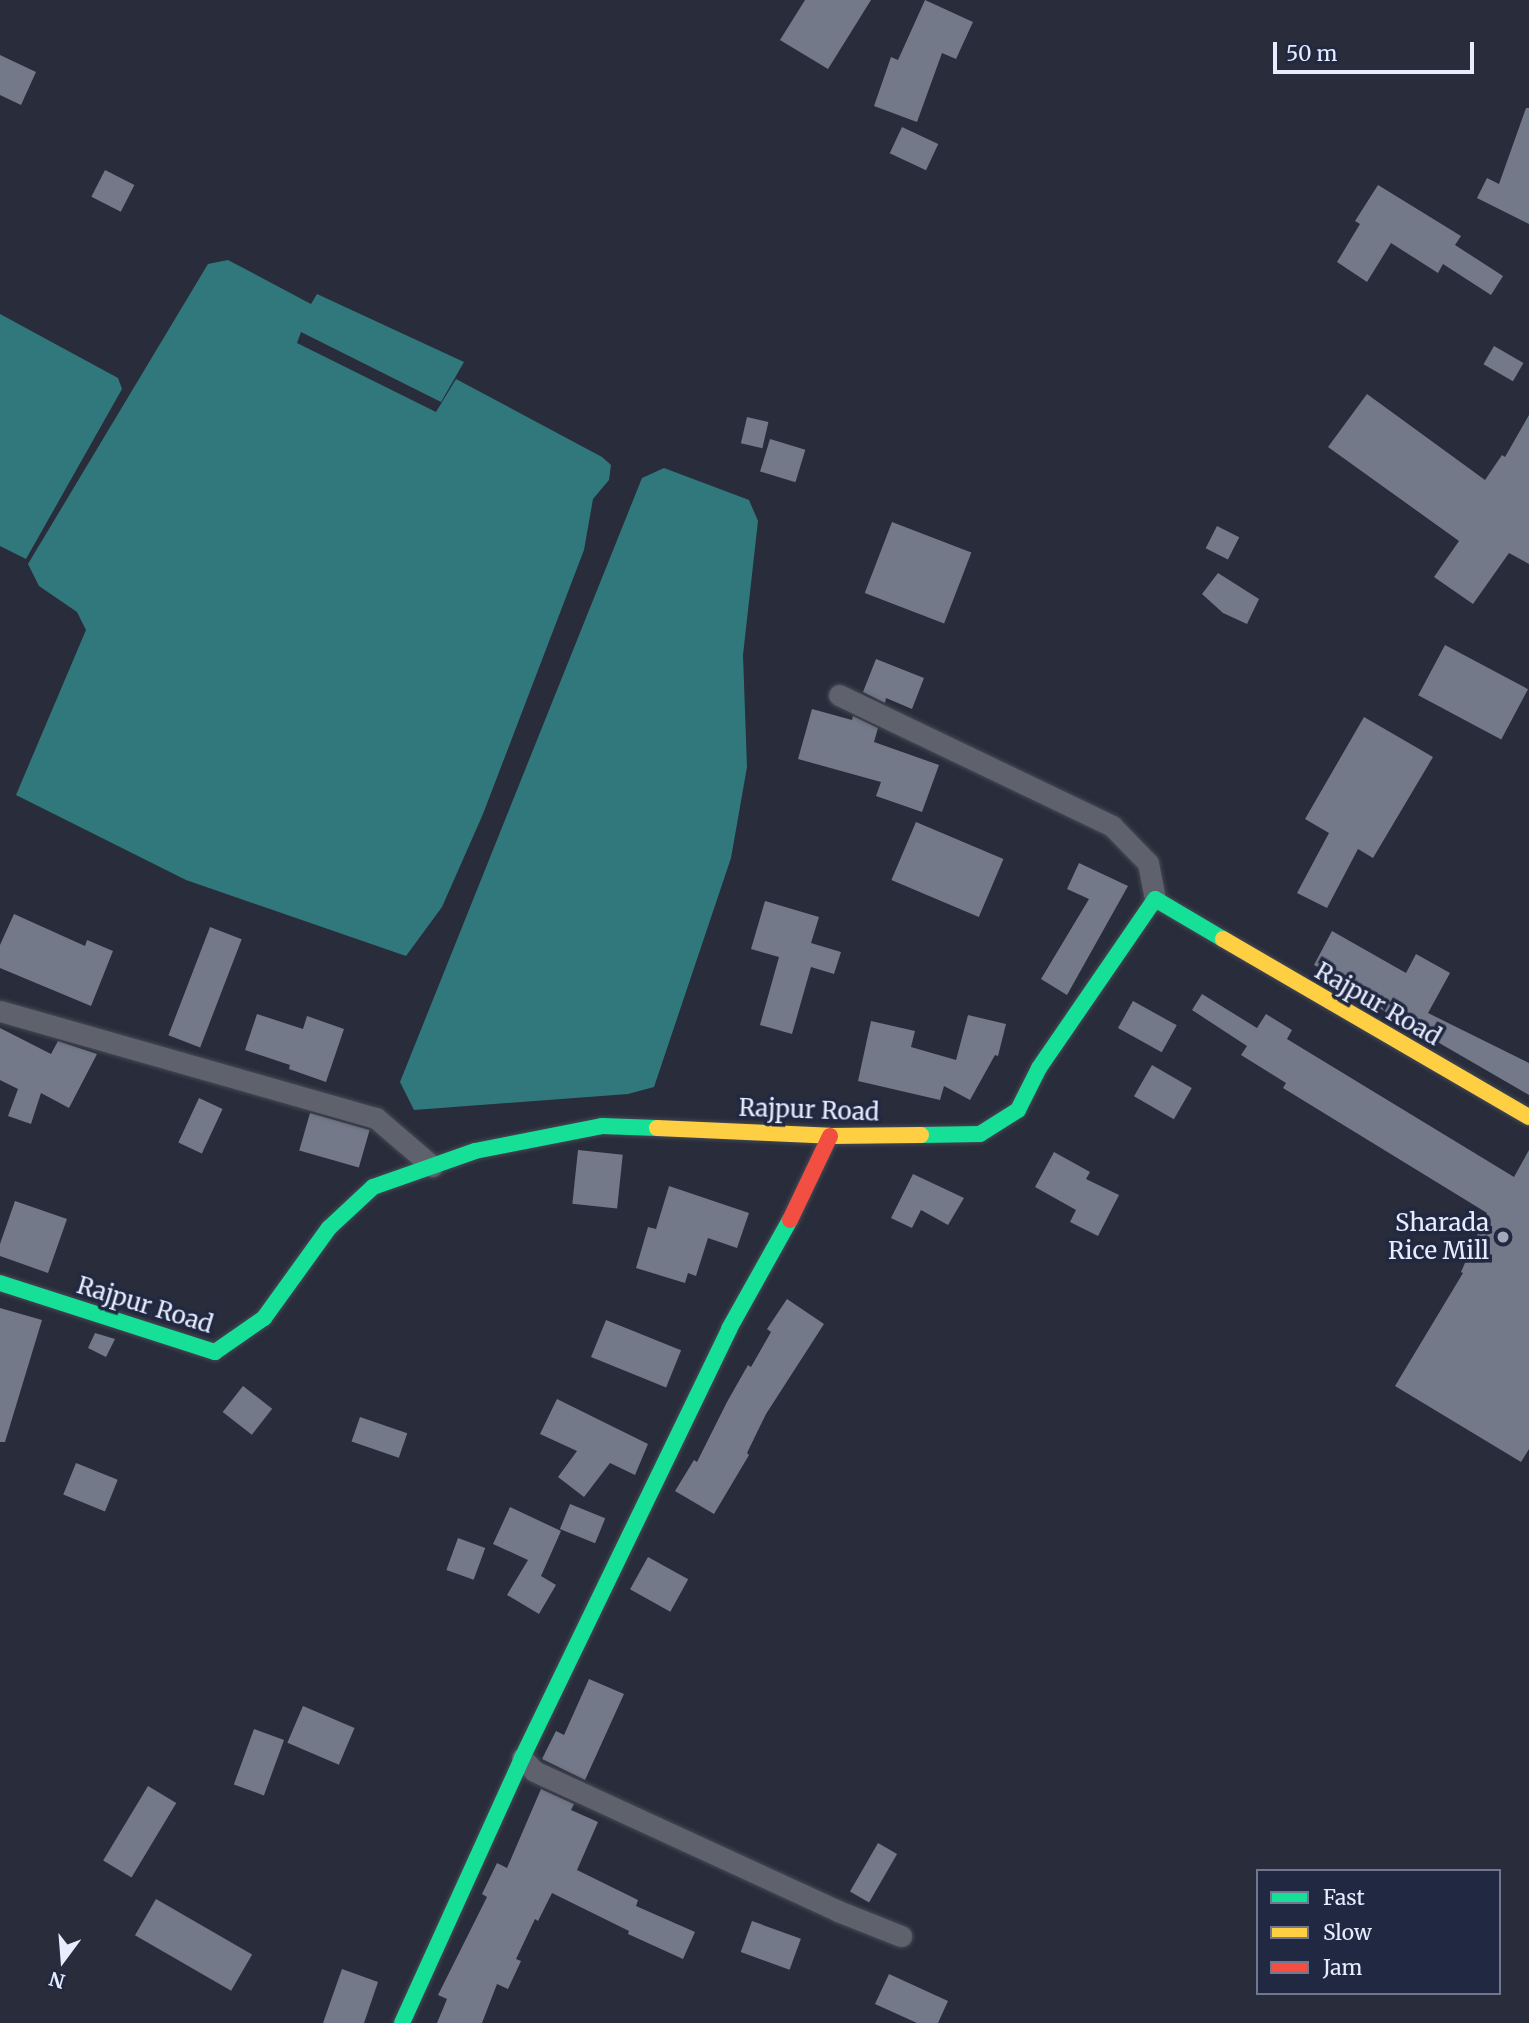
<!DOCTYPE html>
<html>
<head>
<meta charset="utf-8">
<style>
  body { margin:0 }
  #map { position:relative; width:1529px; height:2023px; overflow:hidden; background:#292c3a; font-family:Merriweather,serif }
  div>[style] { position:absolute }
  .water>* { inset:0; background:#31787d }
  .building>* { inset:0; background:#747989; transform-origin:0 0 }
  .roads { filter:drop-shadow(0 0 2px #454955) drop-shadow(0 0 2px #454955) }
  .street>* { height:21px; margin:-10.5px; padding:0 10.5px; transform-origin:10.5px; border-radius:10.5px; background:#5f626d }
  .fast>* { height:16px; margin:-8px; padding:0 8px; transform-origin:8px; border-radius:8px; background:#16e098 }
  .slow>* { height:16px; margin:-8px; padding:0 8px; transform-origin:8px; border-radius:8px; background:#ffcf43 }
  .jam>* { height:16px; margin:-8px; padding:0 8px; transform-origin:8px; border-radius:8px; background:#f24e42 }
  .dots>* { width:19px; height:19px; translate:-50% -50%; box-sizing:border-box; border:4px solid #212842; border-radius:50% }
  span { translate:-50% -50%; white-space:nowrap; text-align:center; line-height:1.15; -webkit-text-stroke:7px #212842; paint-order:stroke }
  .street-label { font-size:24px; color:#e7edff }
  .poi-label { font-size:24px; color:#e7edff }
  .right { translate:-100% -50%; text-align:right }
  .legend { position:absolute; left:1256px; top:1869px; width:245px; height:126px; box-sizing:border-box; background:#212842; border:2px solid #70778e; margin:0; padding:9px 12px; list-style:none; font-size:21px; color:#e7edff }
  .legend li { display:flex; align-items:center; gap:14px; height:35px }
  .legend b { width:35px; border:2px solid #70778e }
  .north { position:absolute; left:28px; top:1925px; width:70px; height:70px; -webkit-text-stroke:5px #212842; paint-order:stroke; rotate:196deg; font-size:19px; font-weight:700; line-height:28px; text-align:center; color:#e7edff }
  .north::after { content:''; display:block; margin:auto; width:24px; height:32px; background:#e7edff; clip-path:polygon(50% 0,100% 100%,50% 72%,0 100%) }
  .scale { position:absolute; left:1273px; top:42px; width:201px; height:32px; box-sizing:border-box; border:4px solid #e7edff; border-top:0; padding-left:9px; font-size:21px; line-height:24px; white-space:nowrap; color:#e7edff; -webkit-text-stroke:5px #212842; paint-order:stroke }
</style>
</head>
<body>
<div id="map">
  <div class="water">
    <i style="clip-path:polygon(228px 260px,311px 304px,317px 294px,464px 362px,441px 402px,301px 332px,297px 343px,436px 412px,456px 379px,602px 457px,611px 465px,609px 480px,593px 499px,584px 550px,483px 814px,442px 907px,406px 956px,186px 880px,16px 795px,86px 630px,77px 612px,39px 586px,28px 564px,208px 264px)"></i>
    <i style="clip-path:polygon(0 314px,118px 378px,122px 389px,26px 559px,0 546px)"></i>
    <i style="clip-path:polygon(664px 468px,749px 500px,758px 521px,743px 655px,747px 767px,731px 858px,654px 1087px,628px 1094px,414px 1110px,400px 1082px,642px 478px)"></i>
  </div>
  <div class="building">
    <i style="clip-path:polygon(805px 0,871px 0,828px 69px,780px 40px)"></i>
    <i style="clip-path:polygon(925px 0,973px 22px,956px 59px,942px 53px,917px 122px,874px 106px,891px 57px,898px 60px)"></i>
    <i style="clip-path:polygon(0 55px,36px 72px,21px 105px,0 95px)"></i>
    <i style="clip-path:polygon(1526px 108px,1529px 108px,1529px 224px,1477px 198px,1487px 178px,1499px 184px)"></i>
    <i style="left:902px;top:127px;width:40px;height:29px;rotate:25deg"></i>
    <i style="left:105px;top:170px;width:33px;height:30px;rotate:27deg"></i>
    <i style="clip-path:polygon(1378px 185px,1461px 236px,1455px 245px,1503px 276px,1491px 295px,1443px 264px,1438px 273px,1391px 243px,1367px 282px,1337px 262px,1360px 224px,1355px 221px)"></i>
    <i style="left:1494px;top:346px;width:34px;height:21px;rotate:30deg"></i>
    <i style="clip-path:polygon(1367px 394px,1485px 480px,1502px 455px,1505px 457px,1529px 415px,1529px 564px,1509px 553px,1473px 604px,1434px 577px,1459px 541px,1328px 447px)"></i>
    <i style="left:747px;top:417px;width:22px;height:27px;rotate:13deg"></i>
    <i style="left:770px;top:439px;width:37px;height:34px;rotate:17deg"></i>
    <i style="left:892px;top:522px;width:85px;height:76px;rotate:21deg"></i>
    <i style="left:1217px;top:526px;width:25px;height:25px;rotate:27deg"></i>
    <i style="clip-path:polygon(1218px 573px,1259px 599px,1247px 624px,1223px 613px,1202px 594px)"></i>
    <i style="left:1445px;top:645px;width:94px;height:57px;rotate:28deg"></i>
    <i style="clip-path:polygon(876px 659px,924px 678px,912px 709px,886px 698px,885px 703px,863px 692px)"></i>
    <i style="clip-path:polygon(812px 709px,852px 720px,853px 716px,878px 728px,874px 742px,939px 765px,922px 812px,876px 796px,881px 782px,798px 759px)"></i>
    <i style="clip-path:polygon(1364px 717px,1433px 757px,1373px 858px,1358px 849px,1327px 908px,1297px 893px,1329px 833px,1305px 819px)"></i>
    <i style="left:916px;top:822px;width:95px;height:63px;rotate:23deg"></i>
    <i style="clip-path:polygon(1079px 863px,1128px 886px,1067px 995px,1041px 979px,1089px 899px,1067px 889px)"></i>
    <i style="clip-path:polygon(765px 901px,819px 917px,811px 943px,841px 952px,834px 974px,811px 967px,792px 1034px,760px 1025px,779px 957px,751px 949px)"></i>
    <i style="clip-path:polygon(14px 914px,85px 946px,87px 940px,113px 951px,91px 1006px,0 968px,0 945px)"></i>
    <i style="left:210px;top:927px;width:34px;height:116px;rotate:21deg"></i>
    <i style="clip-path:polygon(1332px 931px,1406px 973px,1416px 954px,1450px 973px,1428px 1013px,1529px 1063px,1529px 1095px,1372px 1004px,1374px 1000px,1350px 988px,1351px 985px,1314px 965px)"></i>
    <i style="clip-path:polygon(1202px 994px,1257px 1028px,1266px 1014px,1292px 1030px,1287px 1039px,1514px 1177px,1529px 1150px,1529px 1449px,1521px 1462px,1395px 1386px,1463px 1273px,1461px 1272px,1487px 1213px,1283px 1088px,1286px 1083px,1241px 1055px,1247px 1046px,1192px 1010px)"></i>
    <i style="left:1133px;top:1001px;width:50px;height:31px;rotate:29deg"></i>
    <i style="clip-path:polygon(257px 1014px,303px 1029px,307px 1016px,344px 1029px,326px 1082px,289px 1069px,290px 1065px,245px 1050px)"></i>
    <i style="clip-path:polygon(968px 1015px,1006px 1024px,998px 1056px,995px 1055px,970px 1100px,944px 1086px,940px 1100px,858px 1081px,871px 1021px,915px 1031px,911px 1047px,956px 1060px)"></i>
    <i style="clip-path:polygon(0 1028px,51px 1054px,58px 1041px,97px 1054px,69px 1108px,41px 1093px,31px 1124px,8px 1116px,18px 1089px,0 1080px)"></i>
    <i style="left:1152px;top:1065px;width:46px;height:36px;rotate:30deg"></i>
    <i style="left:199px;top:1098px;width:26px;height:49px;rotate:25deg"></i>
    <i style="left:310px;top:1113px;width:62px;height:39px;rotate:16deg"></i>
    <i style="left:578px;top:1150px;width:45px;height:54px;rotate:6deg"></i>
    <i style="clip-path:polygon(1054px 1152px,1090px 1172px,1086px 1179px,1119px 1195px,1098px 1236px,1070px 1222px,1076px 1210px,1035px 1187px)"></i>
    <i style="clip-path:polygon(913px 1174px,964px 1198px,948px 1225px,921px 1210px,912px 1228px,891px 1218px)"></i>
    <i style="clip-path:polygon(669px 1186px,749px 1213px,737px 1248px,708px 1238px,696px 1276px,688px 1273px,685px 1283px,636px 1268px,648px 1227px,656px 1229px)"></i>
    <i style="clip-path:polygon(15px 1201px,67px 1219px,48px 1273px,0 1256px,0 1244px)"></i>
    <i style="clip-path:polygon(787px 1299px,824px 1324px,766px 1414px,747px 1453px,749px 1455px,714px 1514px,675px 1491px,694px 1460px,697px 1462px,727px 1402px,748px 1365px,751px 1367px,771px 1332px,767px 1329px)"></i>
    <i style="clip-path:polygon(0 1308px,42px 1320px,5px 1442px,0 1442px)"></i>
    <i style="left:606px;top:1320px;width:81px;height:40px;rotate:22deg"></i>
    <i style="clip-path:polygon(95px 1333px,115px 1339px,106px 1357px,88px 1348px)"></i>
    <i style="left:243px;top:1386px;width:37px;height:33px;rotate:38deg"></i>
    <i style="clip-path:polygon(557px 1399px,648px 1444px,635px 1475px,610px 1463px,584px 1497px,558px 1477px,577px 1451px,540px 1434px)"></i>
    <i style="left:360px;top:1417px;width:50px;height:26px;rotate:19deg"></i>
    <i style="left:76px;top:1463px;width:45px;height:34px;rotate:22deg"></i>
    <i style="left:570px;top:1504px;width:38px;height:27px;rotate:22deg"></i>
    <i style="clip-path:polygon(510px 1507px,561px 1531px,541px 1576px,556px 1585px,539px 1614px,507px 1595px,528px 1560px,493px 1544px)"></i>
    <i style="left:458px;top:1538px;width:29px;height:34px;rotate:20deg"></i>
    <i style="left:648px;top:1557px;width:46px;height:37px;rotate:29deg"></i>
    <i style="clip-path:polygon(589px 1679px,624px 1694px,585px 1780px,542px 1759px,556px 1731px,564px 1735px)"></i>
    <i style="left:303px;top:1706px;width:56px;height:40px;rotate:23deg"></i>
    <i style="left:254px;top:1729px;width:32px;height:59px;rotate:20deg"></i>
    <i style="left:148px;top:1786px;width:33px;height:87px;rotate:31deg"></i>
    <i style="clip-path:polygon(541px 1789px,574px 1804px,571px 1810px,598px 1822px,577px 1870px,638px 1900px,636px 1906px,695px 1932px,683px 1959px,628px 1934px,629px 1931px,552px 1893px,538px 1921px,535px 1919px,516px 1959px,521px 1961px,508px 1989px,497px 1984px,482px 2023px,437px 2023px,447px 1999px,438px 1995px,487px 1897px,482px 1894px,497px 1863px,507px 1868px)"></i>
    <i style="left:878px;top:1843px;width:22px;height:56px;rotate:30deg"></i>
    <i style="left:156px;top:1899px;width:111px;height:42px;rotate:30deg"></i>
    <i style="left:752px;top:1921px;width:52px;height:33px;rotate:20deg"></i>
    <i style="clip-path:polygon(342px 1969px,378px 1982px,364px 2023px,323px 2023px)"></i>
    <i style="clip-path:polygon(889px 1974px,948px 2001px,938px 2023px,917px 2023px,875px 2004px)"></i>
  </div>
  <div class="roads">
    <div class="street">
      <i style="left:839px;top:695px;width:303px;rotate:25.6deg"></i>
      <i style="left:1112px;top:826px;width:52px;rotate:45.8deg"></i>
      <i style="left:1148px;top:863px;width:37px;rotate:79deg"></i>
      <i style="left:0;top:1011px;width:391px;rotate:15.9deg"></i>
      <i style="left:376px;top:1118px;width:74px;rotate:40.6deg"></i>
      <i style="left:522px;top:1758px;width:18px;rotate:47deg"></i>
      <i style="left:534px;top:1771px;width:335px;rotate:24.7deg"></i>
      <i style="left:838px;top:1911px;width:68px;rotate:21.6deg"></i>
    </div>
    <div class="fast">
      <i style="left:921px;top:1135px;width:59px;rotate:-1deg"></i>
      <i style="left:980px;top:1134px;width:45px;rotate:-32.3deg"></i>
      <i style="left:1018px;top:1110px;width:47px;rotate:-63.4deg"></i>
      <i style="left:1039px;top:1068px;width:205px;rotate:-55.5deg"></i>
      <i style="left:1155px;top:899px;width:79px;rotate:30.5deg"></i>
      <i style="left:0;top:1283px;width:226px;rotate:17.8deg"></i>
      <i style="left:215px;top:1352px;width:60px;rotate:-34.8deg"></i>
      <i style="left:264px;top:1318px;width:111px;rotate:-54.2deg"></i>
      <i style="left:329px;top:1228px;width:60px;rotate:-43deg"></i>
      <i style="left:373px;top:1187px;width:108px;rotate:-19.4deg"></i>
      <i style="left:475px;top:1151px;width:129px;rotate:-11.1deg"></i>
      <i style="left:602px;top:1126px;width:55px;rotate:2.1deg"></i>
      <i style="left:402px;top:2023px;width:291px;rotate:-65.6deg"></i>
      <i style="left:522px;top:1758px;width:476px;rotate:-64.2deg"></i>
      <i style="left:729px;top:1329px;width:125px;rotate:-60.8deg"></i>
    </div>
    <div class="slow">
      <i style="left:1223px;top:939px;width:354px;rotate:30.2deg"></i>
      <i style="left:657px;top:1128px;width:173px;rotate:2.6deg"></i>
      <i style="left:830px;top:1136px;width:91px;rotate:-0.6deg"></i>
    </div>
    <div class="jam">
      <i style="left:790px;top:1220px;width:93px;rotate:-64.5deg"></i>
    </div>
  </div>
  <div class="dots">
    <i style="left:1503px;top:1237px;background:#a4a9ba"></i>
  </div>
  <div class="street-label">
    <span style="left:1378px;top:1004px;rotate:30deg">Rajpur Road</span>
    <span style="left:809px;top:1110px;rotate:2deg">Rajpur Road</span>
    <span style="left:145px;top:1305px;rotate:17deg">Rajpur Road</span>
  </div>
  <div class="poi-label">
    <span class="right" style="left:1489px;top:1237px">Sharada<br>Rice Mill</span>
  </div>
  <ul class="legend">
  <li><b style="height:9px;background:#16e098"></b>Fast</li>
  <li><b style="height:9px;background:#ffcf43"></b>Slow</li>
  <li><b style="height:9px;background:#f24e42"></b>Jam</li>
  </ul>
  <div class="north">N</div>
  <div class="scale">50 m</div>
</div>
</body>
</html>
